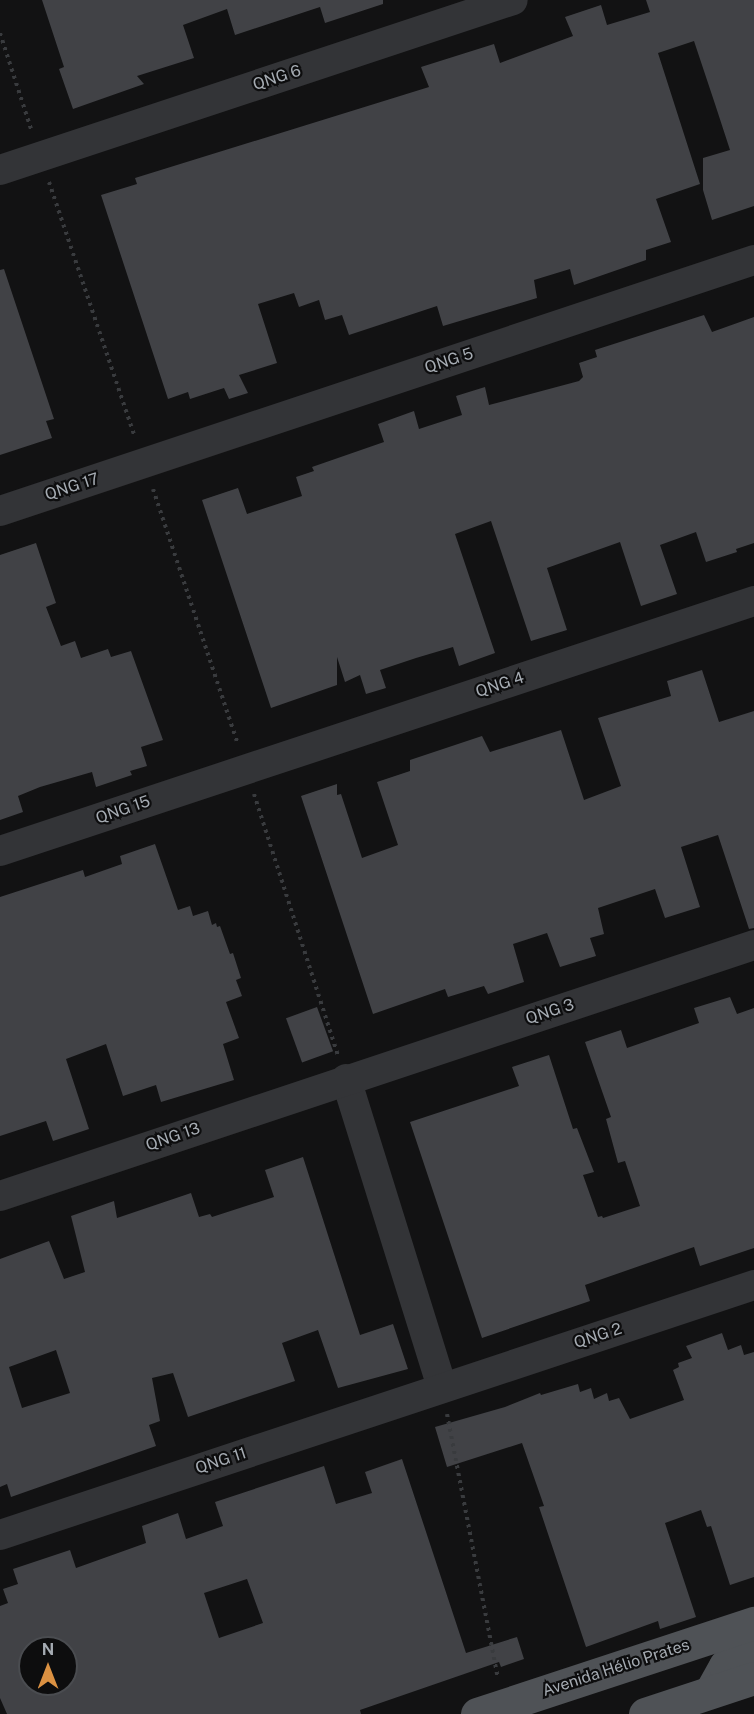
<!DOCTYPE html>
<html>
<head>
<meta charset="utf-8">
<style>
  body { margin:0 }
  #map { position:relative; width:754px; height:1714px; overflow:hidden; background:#121213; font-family:"Public Sans",sans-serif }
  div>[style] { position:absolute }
  .building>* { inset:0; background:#414246; transform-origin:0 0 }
  .path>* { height:4px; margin-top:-2px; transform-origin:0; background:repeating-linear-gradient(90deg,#393b3e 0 3px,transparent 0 7.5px) }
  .minor>* { height:30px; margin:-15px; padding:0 15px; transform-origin:15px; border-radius:15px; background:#333437 }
  .primary>* { height:33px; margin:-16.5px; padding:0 16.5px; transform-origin:16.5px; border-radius:16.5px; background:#4f5256 }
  span { translate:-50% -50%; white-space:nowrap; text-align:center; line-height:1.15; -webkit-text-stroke:4.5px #0d0d0e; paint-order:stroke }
  .street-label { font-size:16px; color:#a5abb2 }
  .north { position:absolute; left:18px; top:1636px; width:60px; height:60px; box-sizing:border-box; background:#0d0d0e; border:2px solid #4a4c50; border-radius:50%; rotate:0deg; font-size:16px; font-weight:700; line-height:24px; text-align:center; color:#a5abb2 }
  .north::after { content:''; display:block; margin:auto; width:21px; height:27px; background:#db9142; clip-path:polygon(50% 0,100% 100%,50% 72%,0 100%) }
</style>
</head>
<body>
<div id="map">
  <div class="building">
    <i style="clip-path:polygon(42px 0,383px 0,383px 4px,325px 23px,320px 7px,235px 35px,227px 9px,183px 25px,194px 58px,137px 76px,144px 84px,73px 109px,59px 69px,64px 67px)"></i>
    <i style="clip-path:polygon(646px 0,754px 0,754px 206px,712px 220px,703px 190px,703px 158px,730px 150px,715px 104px,694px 41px,658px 53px,700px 184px,656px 199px,671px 242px,646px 250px,646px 260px,574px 285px,570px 269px,534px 280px,537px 298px,443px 326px,437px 306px,349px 335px,342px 315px,325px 320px,319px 300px,299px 307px,294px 293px,258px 304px,277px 363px,239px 375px,248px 393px,229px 399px,224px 388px,190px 399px,188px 392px,168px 399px,101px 195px,137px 184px,135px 178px,429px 87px,421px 67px,494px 44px,500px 63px,573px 36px,565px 17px,601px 5px,607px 25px,650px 12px)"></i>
    <i style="clip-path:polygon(4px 269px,54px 419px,46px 421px,52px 438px,0 455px,0 270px)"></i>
    <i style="clip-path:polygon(704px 315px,712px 332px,754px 317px,754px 543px,736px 549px,737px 552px,706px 562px,696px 532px,660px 545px,677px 594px,641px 606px,620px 542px,547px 568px,567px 630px,531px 641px,491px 521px,455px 534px,495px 653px,459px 666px,453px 647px,416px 658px,380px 670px,386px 688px,366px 694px,360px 675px,345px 682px,337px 657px,337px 685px,271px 708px,202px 500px,238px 488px,247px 514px,302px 496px,296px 477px,314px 471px,312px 467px,384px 442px,378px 424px,414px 411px,419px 429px,462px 415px,456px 396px,485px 387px,489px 405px,579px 381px,583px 377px,579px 363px,597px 357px,595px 350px)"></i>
    <i style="clip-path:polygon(36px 543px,56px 603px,46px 607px,61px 646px,75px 641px,81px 658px,108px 649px,111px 657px,131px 651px,163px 740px,141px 747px,147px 766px,130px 771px,132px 775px,96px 787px,92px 772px,40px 787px,18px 796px,23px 812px,0 820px,0 555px)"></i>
    <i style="clip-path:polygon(702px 670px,719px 722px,754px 711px,754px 928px,749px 929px,718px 835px,681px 847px,700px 907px,665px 918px,655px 889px,598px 908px,604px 934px,590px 938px,596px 956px,560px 967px,547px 933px,513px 944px,524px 982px,488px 994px,484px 986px,448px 997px,445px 989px,373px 1014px,301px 796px,337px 784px,337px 795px,341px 794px,362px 858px,398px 845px,377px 782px,410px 771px,410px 760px,482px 736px,490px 752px,561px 730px,584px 800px,621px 786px,598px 718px,671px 696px,667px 681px)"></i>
    <i style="clip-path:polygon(155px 844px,178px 910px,190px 906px,193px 916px,208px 911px,212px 925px,216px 923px,217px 927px,220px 926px,230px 954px,233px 953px,241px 978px,236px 980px,242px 996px,226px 1002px,239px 1038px,223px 1044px,234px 1080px,161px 1102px,156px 1085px,123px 1096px,106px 1044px,66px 1059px,89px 1129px,53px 1141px,46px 1121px,0 1136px,0 897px,83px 870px,85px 877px,122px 864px,120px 856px)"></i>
    <i style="clip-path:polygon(730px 997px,737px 1014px,754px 1008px,754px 1248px,700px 1266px,694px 1247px,585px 1285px,590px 1301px,482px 1338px,410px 1122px,519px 1086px,512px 1067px,549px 1055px,573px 1129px,577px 1128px,594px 1172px,583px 1175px,598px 1217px,602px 1216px,603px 1218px,640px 1206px,625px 1161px,618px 1163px,606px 1119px,611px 1117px,585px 1042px,621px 1030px,627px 1048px,699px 1023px,694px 1008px)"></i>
    <i style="left:317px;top:1007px;width:47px;height:33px;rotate:70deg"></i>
    <i style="clip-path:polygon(evenodd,303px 1157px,360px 1335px,393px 1324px,408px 1369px,338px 1388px,318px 1330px,282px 1343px,295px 1381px,188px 1417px,173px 1373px,152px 1378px,160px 1421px,149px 1425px,156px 1446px,11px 1497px,7px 1484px,0 1487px,0 1259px,49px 1241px,64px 1279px,85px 1272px,71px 1216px,114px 1201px,117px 1218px,191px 1193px,199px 1217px,210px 1214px,212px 1217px,274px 1197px,265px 1170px,303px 1157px,56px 1350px,70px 1393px,22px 1408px,9px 1367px,56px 1350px)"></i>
    <i style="clip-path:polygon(722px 1333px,728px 1350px,741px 1345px,744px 1355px,754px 1352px,754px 1577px,730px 1585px,711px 1526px,707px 1527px,701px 1510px,665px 1523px,696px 1617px,660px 1629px,658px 1621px,586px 1647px,539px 1507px,544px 1506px,522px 1443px,447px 1467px,435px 1427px,505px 1407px,540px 1393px,541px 1395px,578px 1384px,580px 1392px,591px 1388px,594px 1399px,607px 1393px,609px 1401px,619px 1398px,630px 1419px,684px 1400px,673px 1370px,679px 1367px,678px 1363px,692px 1358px,686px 1346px)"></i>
    <i style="clip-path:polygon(evenodd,402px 1459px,466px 1653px,517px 1637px,524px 1659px,501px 1667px,499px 1662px,360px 1710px,361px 1714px,7px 1714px,0 1698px,0 1606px,8px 1603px,3px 1589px,18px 1584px,13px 1569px,70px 1550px,76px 1568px,146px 1543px,142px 1526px,178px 1513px,186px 1539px,223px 1526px,215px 1502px,324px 1466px,336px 1504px,372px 1493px,365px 1472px,402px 1459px,247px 1579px,263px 1623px,219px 1638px,204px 1593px,247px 1579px,402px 1459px,30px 1648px,66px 1648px,66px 1684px,30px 1684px,30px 1648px)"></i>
  </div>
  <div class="path">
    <i style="left:0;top:33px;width:104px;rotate:72.1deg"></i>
    <i style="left:49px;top:182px;width:269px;rotate:71.4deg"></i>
    <i style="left:153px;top:489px;width:269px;rotate:71.6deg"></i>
    <i style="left:254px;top:794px;width:274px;rotate:72.2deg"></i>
    <i style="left:447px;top:1414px;width:269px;rotate:79.1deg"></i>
  </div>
  <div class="minor">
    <i style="left:0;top:170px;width:540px;rotate:-18.33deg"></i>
    <i style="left:0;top:511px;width:795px;rotate:-18.41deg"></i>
    <i style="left:0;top:851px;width:794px;rotate:-18.34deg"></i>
    <i style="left:346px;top:1079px;width:323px;rotate:72.7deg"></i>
    <i style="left:0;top:1196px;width:795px;rotate:-18.41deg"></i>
    <i style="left:0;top:1535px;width:794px;rotate:-18.34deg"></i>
  </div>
  <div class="primary">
    <i style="left:711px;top:1691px;width:29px;rotate:-61deg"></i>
    <i style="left:725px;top:1666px;width:33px;rotate:-27deg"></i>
    <i style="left:477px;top:1714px;width:292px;rotate:-18.2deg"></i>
    <i style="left:645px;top:1714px;width:115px;rotate:-18.3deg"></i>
  </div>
  <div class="street-label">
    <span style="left:277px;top:78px;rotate:-18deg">QNG 6</span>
    <span style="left:449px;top:361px;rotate:-18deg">QNG 5</span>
    <span style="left:72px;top:487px;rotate:-18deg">QNG 17</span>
    <span style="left:500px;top:685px;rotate:-18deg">QNG 4</span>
    <span style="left:123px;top:810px;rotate:-19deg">QNG 15</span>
    <span style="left:550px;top:1012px;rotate:-18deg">QNG 3</span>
    <span style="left:173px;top:1137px;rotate:-19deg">QNG 13</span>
    <span style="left:598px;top:1336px;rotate:-18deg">QNG 2</span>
    <span style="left:221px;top:1461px;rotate:-18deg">QNG 11</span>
    <span style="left:616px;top:1668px;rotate:-18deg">Avenida Hélio Prates</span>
  </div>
  <div class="north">N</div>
</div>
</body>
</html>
